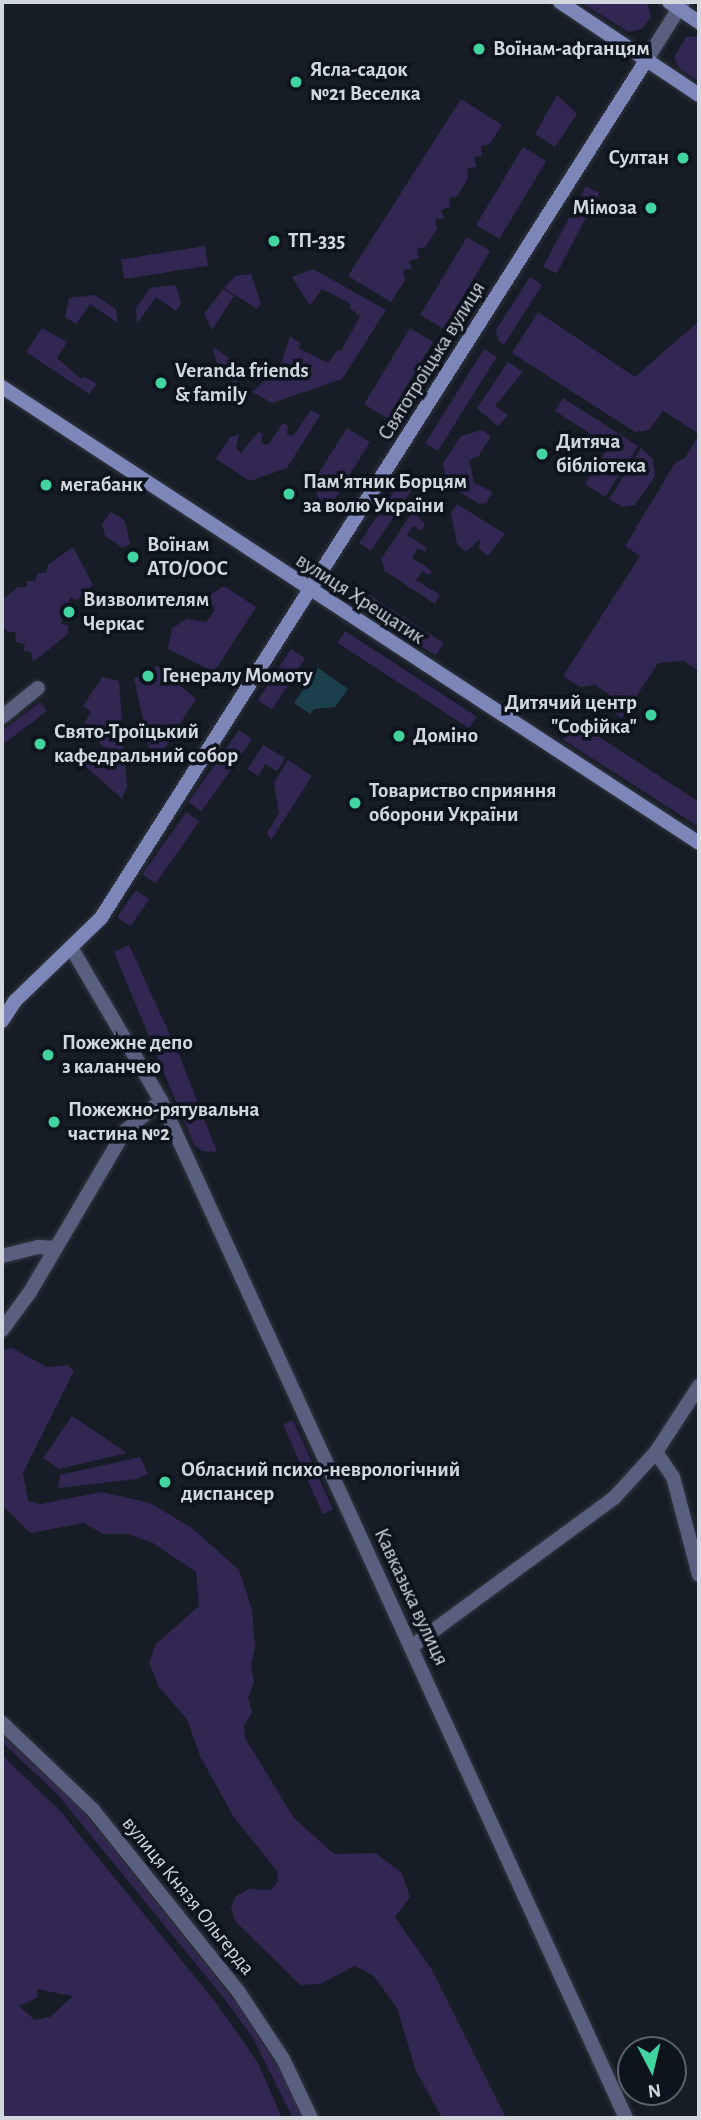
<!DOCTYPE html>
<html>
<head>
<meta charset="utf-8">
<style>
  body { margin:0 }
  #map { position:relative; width:701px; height:2120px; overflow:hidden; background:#171d26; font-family:"Alegreya Sans",sans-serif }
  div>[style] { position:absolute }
  .green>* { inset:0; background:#322652; transform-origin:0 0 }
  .water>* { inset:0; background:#1c404b }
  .roads { filter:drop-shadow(0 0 2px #313740) drop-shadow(0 0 2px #313740) }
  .street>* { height:14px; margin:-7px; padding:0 7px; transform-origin:7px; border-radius:7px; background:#59607f }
  .secondary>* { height:14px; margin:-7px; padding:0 7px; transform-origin:7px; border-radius:7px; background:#7c86b8 }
  .dots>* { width:19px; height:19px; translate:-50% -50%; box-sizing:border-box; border:4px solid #0e141d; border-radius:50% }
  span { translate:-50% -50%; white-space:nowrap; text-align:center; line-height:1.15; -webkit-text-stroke:7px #0e141d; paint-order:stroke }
  .poi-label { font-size:21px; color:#d2d7de; font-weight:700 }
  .left { translate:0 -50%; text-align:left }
  .right { translate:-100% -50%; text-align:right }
  .street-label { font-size:21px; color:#d2d7de }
  .frame { position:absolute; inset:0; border:4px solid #d2d7de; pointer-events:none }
  .north { position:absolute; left:617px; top:2036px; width:70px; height:70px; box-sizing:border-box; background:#0e141d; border:2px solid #5c626a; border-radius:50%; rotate:173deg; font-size:19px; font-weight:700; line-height:28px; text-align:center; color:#d2d7de }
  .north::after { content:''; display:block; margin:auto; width:24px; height:32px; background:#41d4a1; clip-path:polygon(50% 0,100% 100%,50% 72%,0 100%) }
</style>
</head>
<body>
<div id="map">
  <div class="green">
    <i style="clip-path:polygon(580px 2px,647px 2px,651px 17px,642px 29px,629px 32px)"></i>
    <i style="clip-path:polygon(699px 36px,699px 82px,679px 68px,674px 57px,686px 37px)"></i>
    <i style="clip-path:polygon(557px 95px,577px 114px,555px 147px,535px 134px)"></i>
    <i style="clip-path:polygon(461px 99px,502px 125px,489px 145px,481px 146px,482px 156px,474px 157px,476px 167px,467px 168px,468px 178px,457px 197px,449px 198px,450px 207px,441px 210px,444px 218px,435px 219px,437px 229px,425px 247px,417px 249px,419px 258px,409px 261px,412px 269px,403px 270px,405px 280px,391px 302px,348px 276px)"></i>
    <i style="left:523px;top:147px;width:27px;height:91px;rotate:31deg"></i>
    <i style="left:586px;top:186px;width:15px;height:91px;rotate:28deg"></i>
    <i style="left:467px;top:237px;width:27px;height:91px;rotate:31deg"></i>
    <i style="left:205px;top:246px;width:20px;height:85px;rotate:81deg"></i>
    <i style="clip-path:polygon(313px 269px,386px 310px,342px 379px,272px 403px,252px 392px,280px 367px,290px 336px,301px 344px,298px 348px,328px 363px,337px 350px,341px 351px,360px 316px,349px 308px,351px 304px,322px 289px,310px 306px,292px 277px)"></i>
    <i style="clip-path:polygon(251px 274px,261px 304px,257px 309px,224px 288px,235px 276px)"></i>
    <i style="clip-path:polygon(530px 277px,542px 285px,504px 345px,498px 340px,496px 330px)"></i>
    <i style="clip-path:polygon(176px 285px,181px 304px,176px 311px,156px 297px,137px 324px,136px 309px,150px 288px)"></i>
    <i style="clip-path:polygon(223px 289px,234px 296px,212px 330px,204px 314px)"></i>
    <i style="clip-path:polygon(95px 295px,116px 309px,118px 323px,90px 304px,76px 324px,65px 317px,69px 298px)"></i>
    <i style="clip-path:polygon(538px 312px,635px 377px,699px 321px,699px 434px,663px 411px,649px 430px,635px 432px,512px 353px)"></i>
    <i style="clip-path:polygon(42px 328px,67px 342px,57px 358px,81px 379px,84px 376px,97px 384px,89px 394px,26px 352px)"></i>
    <i style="left:410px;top:328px;width:27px;height:89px;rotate:31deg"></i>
    <i style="clip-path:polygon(212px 346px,245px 369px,235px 383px,220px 373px)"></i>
    <i style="left:484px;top:349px;width:15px;height:111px;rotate:32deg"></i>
    <i style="clip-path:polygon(508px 362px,523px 372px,495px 406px,508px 415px,498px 426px,477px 408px)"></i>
    <i style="clip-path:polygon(563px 398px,638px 446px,605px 497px,585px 484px,609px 446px,555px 411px)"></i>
    <i style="clip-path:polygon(311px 410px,320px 415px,287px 468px,250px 481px,216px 459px,230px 437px,239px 434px,236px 448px,241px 453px,258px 432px,263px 434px,261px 443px,268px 445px,283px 423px,288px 426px,287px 434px,293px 436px)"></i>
    <i style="clip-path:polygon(347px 428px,370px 442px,324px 516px,313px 482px)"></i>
    <i style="clip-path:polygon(482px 430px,491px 436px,478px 457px,469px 460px,474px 483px,493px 492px,486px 503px,479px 504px,447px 484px,443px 463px,461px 436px)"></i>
    <i style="clip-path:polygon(699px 435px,699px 671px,683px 661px,658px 663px,622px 718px,616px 714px,611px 696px,595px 685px,580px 687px,563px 676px,640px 556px,625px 546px,675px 463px,685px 458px)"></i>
    <i style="clip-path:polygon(641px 448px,653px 459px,655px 476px,635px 505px,623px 507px,609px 499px)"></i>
    <i style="left:405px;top:475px;width:14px;height:82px;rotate:34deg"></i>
    <i style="clip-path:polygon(457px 504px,505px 534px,488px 556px,479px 549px,480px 539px,466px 552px,457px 544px,451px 513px)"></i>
    <i style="clip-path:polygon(413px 511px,425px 524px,421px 531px,413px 526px,407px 535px,427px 548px,425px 552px,418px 548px,412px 558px,432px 571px,429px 575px,422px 571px,416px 580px,440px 595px,435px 604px,385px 571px,381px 559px)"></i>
    <i style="clip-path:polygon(111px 512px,125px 521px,130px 544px,123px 548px,105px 536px,102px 524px)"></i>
    <i style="clip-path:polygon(73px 547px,93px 585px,77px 600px,70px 597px,61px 624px,68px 625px,68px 634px,33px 662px,31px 652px,23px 651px,25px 644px,16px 642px,15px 632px,8px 632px,2px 625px,2px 600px,18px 587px,27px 587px,27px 581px,35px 581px,38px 573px,46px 573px,48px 565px)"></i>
    <i style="clip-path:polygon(224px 586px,256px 607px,214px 672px,168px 649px,172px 628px,187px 619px,206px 622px,215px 610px,207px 597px)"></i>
    <i style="left:368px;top:594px;width:90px;height:15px;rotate:33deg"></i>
    <i style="left:345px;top:631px;width:157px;height:14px;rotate:33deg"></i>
    <i style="left:291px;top:649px;width:17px;height:61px;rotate:33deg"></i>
    <i style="clip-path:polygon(157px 666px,196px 699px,153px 766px,134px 678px)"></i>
    <i style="clip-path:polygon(102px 677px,119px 681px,124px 754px,102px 746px,84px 724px,91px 712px,83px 706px)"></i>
    <i style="clip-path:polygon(40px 702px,47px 711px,2px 745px,2px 731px)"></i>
    <i style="clip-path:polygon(584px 727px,699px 802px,699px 827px,562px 739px)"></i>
    <i style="left:239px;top:730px;width:16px;height:88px;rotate:35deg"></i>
    <i style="clip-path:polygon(263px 745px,285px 758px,277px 771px,265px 764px,258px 776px,248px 769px)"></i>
    <i style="clip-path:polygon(98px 750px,125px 760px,127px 786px,122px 799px,84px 765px)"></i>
    <i style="clip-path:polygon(288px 760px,312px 776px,271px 840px,267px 833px,279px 813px,274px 783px)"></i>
    <i style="left:186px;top:812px;width:16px;height:76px;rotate:35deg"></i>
    <i style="left:136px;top:890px;width:16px;height:33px;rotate:35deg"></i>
    <i style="clip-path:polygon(129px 945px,180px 1057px,217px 1152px,202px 1151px,194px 1145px,114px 952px)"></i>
    <i style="clip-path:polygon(12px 1348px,47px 1367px,68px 1365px,74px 1371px,23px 1473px,28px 1501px,41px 1504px,101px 1492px,150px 1503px,192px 1528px,239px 1570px,252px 1610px,255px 1647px,251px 1666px,254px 1682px,248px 1698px,252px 1712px,244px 1726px,245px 1738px,294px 1818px,334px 1854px,375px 1853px,402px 1873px,410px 1897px,395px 1917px,432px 1970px,506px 2118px,442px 2118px,416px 2071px,397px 2008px,374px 1976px,355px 1966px,320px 1984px,300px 1985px,235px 1921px,231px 1908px,235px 1897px,248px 1889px,271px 1890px,278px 1881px,277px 1871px,233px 1816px,200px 1756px,187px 1719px,159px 1687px,149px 1662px,156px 1644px,199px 1606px,196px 1572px,153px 1543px,128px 1534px,103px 1534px,84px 1523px,30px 1533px,2px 1505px,2px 1350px)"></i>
    <i style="clip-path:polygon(72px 1416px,127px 1453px,59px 1469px,43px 1458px)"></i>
    <i style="left:293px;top:1420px;width:98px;height:11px;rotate:66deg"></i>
    <i style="clip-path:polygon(140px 1457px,148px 1474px,137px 1479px,58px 1488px,60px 1475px)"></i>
    <i style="clip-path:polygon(2px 1735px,83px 1811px,240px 2008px,286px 2081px,302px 2118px,293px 2118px,253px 2038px,223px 1997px,58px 1795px,2px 1742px)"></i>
    <i style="clip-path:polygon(evenodd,2px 1755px,61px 1812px,217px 2004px,258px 2063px,282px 2118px,2px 2118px,2px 1755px,37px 1989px,72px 1996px,72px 1997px,50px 2017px,35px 2020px,19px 2006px,38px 1997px,37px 1989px)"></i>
  </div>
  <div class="water">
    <i style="clip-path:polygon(318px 668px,348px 689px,335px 707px,314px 709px,310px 714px,294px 703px)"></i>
  </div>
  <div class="roads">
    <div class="street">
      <i style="left:647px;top:59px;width:67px;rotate:-57.7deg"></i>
      <i style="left:2px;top:717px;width:46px;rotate:-38.9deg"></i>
      <i style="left:72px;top:949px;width:176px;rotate:59.6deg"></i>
      <i style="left:161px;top:1101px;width:1118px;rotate:65.43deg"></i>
      <i style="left:2px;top:1256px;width:37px;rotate:-14deg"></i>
      <i style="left:38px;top:1247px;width:18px;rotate:3deg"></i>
      <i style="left:2px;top:1330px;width:47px;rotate:-53.6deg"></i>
      <i style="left:30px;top:1292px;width:187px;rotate:-59.5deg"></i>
      <i style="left:125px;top:1131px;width:47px;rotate:-39.8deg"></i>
      <i style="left:656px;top:1452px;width:30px;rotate:56deg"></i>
      <i style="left:673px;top:1477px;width:101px;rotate:75.1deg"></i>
      <i style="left:411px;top:1647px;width:252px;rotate:-36.3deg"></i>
      <i style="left:614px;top:1498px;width:62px;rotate:-47.6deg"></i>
      <i style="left:656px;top:1452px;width:79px;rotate:-56.9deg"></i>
      <i style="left:2px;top:1723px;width:126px;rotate:43.7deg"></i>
      <i style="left:93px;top:1810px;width:232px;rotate:51.3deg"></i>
      <i style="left:238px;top:1991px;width:82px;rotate:56.5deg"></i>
      <i style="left:283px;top:2059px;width:65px;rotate:64.6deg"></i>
    </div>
    <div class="secondary">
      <i style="left:560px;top:2px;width:167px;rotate:33.8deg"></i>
      <i style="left:669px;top:2px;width:36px;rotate:34deg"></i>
      <i style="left:2px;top:387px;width:833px;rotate:33.19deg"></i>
      <i style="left:2px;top:1021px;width:24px;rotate:-57deg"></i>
      <i style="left:15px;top:1001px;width:120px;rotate:-44deg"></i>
      <i style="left:101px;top:918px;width:1018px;rotate:-57.56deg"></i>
    </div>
  </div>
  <div class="dots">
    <i style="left:479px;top:49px;background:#41d4a1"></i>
    <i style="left:296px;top:82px;background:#41d4a1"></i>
    <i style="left:683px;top:158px;background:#41d4a1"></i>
    <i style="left:651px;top:208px;background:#41d4a1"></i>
    <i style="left:274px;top:241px;background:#41d4a1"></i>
    <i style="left:161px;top:383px;background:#41d4a1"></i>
    <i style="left:542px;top:454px;background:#41d4a1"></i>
    <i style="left:46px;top:485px;background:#41d4a1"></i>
    <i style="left:289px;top:494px;background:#41d4a1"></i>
    <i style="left:133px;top:557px;background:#41d4a1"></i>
    <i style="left:69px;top:612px;background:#41d4a1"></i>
    <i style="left:148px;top:676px;background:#41d4a1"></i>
    <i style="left:651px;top:715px;background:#41d4a1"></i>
    <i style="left:399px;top:736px;background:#41d4a1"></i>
    <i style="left:40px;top:744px;background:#41d4a1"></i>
    <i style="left:355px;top:803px;background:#41d4a1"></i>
    <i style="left:48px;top:1055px;background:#41d4a1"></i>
    <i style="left:54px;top:1122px;background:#41d4a1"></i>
    <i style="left:165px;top:1482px;background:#41d4a1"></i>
  </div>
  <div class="poi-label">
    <span class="left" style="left:493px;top:49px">Воїнам-афганцям</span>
    <span class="left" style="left:310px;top:82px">Ясла-садок<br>№21 Веселка</span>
    <span class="right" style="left:669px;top:158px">Султан</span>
    <span class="right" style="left:637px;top:208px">Мімоза</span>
    <span class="left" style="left:288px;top:241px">ТП-335</span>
    <span class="left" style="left:175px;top:383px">Veranda friends<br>&amp; family</span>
    <span class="left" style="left:556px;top:454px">Дитяча<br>бібліотека</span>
    <span class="left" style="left:303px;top:494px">Пам'ятник Борцям<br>за волю України</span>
    <span class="left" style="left:60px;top:485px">мегабанк</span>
    <span class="left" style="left:147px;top:557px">Воїнам<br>АТО/ООС</span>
    <span class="left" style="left:83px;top:612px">Визволителям<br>Черкас</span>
    <span class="left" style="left:162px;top:676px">Генералу Момоту</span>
    <span class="right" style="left:637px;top:715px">Дитячий центр<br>"Софійка"</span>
    <span class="left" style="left:54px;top:744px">Свято-Троїцький<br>кафедральний собор</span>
    <span class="left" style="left:413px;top:736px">Доміно</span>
    <span class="left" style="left:369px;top:803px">Товариство сприяння<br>оборони України</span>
    <span class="left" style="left:62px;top:1055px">Пожежне депо<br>з каланчею</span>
    <span class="left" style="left:68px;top:1122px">Пожежно-рятувальна<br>частина №2</span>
    <span class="left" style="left:181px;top:1482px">Обласний психо-неврологічний<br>диспансер</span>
  </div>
  <div class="street-label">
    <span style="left:432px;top:361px;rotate:-58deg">Святотроїцька вулиця</span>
    <span style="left:360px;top:599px;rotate:33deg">вулиця Хрещатик</span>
    <span style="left:411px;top:1597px;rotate:65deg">Кавказька вулиця</span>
    <span style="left:188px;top:1896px;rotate:51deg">вулиця Князя Ольгерда</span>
  </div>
  <div class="frame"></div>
  <div class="north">N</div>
</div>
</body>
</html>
